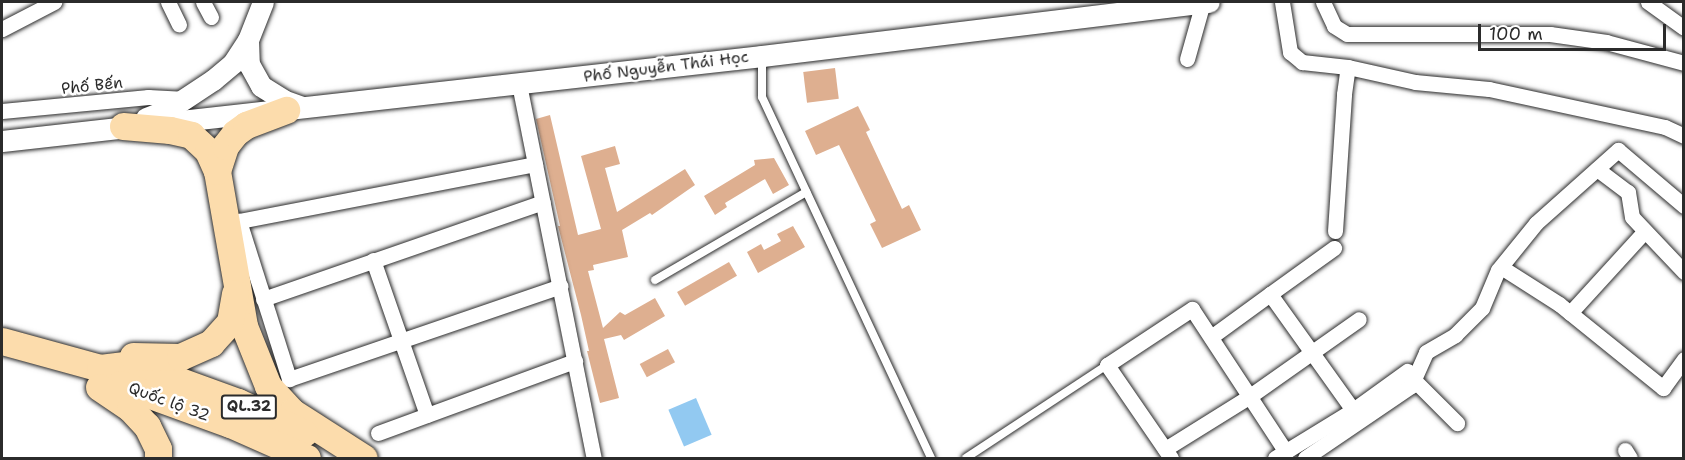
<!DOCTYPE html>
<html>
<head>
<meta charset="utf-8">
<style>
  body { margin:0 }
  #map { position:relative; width:1685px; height:460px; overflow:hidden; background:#fff; font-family:"Shantell Sans",sans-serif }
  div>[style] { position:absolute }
  .water>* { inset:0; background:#92c9f1; transform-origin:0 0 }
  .building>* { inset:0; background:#deaf90; transform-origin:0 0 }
  .roads { filter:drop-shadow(0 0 2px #2b2b2b) drop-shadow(0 0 2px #2b2b2b) }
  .lane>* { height:8px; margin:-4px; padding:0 4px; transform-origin:4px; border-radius:4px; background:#fff }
  .street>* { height:15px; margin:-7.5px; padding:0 7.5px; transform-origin:7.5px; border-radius:7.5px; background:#fff }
  .secondary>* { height:21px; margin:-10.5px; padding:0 10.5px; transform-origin:10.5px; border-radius:10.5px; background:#fff }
  .highway>* { height:27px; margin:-13.5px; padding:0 13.5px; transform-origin:13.5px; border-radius:13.5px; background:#fcdcac }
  span { translate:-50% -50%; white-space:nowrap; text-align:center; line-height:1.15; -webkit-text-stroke:5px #fff; paint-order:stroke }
  .shield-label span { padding:2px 4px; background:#fff; border:2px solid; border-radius:4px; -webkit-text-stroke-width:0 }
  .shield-label { font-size:15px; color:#2b2b2b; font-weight:700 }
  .street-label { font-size:16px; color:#2b2b2b }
  .frame { position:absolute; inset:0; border:3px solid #2b2b2b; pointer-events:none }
  .scale { position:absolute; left:1478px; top:24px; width:188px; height:27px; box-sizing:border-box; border:3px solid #2b2b2b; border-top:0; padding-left:8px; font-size:18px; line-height:21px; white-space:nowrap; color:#2b2b2b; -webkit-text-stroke:4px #fff; paint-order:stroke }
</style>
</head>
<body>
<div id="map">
  <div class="water">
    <i style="left:696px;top:398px;width:40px;height:30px;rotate:67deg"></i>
  </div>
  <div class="building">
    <i style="left:835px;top:68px;width:31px;height:32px;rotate:83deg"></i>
    <i style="clip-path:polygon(858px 106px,870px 130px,866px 132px,902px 209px,909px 205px,921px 230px,882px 248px,870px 224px,876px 221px,839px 145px,816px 155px,805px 131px)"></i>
    <i style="clip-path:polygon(550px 115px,578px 235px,601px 229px,581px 156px,615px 146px,620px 164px,605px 168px,617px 212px,685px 169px,695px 185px,652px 215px,650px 213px,622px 230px,628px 257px,593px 265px,594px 270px,588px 271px,603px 328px,620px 312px,625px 315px,655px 298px,665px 316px,624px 340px,621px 335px,604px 339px,619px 398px,600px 403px,587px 351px,589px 351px,581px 315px,558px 226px,560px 226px,536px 119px)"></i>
    <i style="clip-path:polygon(774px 158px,789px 185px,773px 194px,765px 179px,725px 203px,727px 207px,715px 215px,704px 196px,755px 165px,754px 160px)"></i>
    <i style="clip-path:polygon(793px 226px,805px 247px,758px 273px,747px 252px,761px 244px,764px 250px,781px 241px,777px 234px)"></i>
    <i style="left:729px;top:262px;width:16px;height:60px;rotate:60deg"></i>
    <i style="left:668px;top:349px;width:15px;height:32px;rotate:62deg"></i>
  </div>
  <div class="roads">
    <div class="lane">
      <i style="left:762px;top:57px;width:40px;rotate:90deg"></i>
      <i style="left:762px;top:97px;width:399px;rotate:64.9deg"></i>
      <i style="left:655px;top:280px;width:175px;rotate:-30.2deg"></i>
      <i style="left:966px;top:458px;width:169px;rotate:-33.4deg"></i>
    </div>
    <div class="street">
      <i style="left:168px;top:2px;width:25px;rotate:64deg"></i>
      <i style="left:203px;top:2px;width:17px;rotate:62deg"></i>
      <i style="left:1282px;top:2px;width:51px;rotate:80.9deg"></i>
      <i style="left:1290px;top:52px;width:16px;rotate:40deg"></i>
      <i style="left:1302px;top:62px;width:46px;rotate:6.2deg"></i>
      <i style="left:1348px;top:67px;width:69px;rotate:12.6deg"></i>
      <i style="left:1415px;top:82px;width:74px;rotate:5.4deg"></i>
      <i style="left:1489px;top:89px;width:180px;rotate:12.2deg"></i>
      <i style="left:1665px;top:127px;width:21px;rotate:25deg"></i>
      <i style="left:1323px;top:2px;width:26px;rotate:65deg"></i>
      <i style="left:1334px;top:26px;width:15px;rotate:32deg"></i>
      <i style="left:1347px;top:34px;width:203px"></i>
      <i style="left:1550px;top:34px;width:57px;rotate:8.1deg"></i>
      <i style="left:1606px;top:42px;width:81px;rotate:15.1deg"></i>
      <i style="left:1648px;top:2px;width:44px;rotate:35.8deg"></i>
      <i style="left:2px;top:29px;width:59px;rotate:-27.4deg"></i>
      <i style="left:1187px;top:59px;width:59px;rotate:-74.3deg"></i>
      <i style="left:519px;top:84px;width:381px;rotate:78.7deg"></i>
      <i style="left:2px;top:111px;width:147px;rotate:-5.5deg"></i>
      <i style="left:148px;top:97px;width:38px;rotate:3deg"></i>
      <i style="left:535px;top:164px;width:301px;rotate:169.1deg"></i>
      <i style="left:239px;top:221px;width:166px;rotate:72.4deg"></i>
      <i style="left:289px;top:379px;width:287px;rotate:-18.9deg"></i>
      <i style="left:1597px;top:169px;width:39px;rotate:37deg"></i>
      <i style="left:1628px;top:192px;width:25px;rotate:81deg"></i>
      <i style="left:1632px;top:217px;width:76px;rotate:46.6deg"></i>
      <i style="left:1335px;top:231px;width:137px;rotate:-86.2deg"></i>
      <i style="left:1344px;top:94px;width:27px;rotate:-82deg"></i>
      <i style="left:373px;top:260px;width:164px;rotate:70.8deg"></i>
      <i style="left:1501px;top:267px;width:69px;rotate:32.5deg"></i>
      <i style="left:1559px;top:304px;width:134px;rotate:38.9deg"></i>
      <i style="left:1663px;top:388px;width:36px;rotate:-54deg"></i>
      <i style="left:1270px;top:294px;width:79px;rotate:-35.7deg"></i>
      <i style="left:263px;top:299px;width:296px;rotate:-19.1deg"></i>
      <i style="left:1570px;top:313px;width:111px;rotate:-47.6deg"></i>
      <i style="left:1211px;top:337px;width:73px;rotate:-36.1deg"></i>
      <i style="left:1270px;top:294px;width:143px;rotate:54.4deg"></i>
      <i style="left:1414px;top:380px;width:61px;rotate:45deg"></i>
      <i style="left:378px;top:433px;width:210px;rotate:-20.1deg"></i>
      <i style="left:1165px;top:449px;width:100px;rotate:-31.9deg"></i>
      <i style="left:1250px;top:396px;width:133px;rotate:-35.2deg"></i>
      <i style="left:1625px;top:450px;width:9px;rotate:58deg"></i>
      <i style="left:1171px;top:458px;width:113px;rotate:-124.5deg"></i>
      <i style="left:1107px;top:365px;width:102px;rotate:-33.4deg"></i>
      <i style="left:1192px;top:309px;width:171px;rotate:56.7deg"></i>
      <i style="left:1275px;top:458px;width:92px;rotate:-31.6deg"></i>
      <i style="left:1353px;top:410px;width:67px;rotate:-35.8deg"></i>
      <i style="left:1305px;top:458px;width:128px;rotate:-34.2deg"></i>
      <i style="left:1411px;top:386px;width:37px;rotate:-66deg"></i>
      <i style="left:1426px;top:352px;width:34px;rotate:-30deg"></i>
      <i style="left:1455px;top:335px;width:38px;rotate:-45deg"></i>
      <i style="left:1482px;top:308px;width:41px;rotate:-67.2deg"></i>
      <i style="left:1498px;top:270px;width:60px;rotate:-51deg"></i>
      <i style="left:1536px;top:223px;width:110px;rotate:-41.7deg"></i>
      <i style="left:1618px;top:150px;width:87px;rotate:40.3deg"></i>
    </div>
    <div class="secondary">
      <i style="left:248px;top:40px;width:24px;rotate:88deg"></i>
      <i style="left:249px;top:64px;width:25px;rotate:61deg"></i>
      <i style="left:261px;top:86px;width:26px;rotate:32deg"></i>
      <i style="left:283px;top:100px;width:20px;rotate:20deg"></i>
      <i style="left:146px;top:118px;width:25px;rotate:-21deg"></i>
      <i style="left:169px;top:109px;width:53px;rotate:-33.4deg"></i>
      <i style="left:213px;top:80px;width:26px;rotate:-40deg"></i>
      <i style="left:233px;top:63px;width:27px;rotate:-57deg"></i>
      <i style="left:248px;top:40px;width:41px;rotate:-68.5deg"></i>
      <i style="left:2px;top:141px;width:765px;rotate:-6.38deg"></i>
      <i style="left:762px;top:56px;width:450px;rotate:-6.9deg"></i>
    </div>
    <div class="highway">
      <i style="left:123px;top:126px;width:47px;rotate:4.9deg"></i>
      <i style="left:170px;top:130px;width:22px;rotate:13deg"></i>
      <i style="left:191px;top:135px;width:23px;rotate:43deg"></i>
      <i style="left:208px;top:151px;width:22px;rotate:66deg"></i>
      <i style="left:217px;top:171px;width:157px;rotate:80.1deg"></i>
      <i style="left:244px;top:326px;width:65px;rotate:68.2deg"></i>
      <i style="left:268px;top:386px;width:35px;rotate:47deg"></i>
      <i style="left:292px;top:412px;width:85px;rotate:32.6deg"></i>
      <i style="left:217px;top:171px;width:26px;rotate:-72deg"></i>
      <i style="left:225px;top:146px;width:16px;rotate:-52deg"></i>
      <i style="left:235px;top:133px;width:14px;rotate:-36deg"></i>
      <i style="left:246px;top:125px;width:43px;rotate:-20.6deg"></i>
      <i style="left:2px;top:341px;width:102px;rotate:15.4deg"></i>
      <i style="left:100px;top:368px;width:33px;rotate:-7deg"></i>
      <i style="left:133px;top:364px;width:112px;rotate:19.9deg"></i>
      <i style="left:238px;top:402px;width:73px;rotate:25.2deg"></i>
      <i style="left:133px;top:356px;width:47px;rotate:1.2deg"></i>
      <i style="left:180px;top:357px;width:34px;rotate:-24deg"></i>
      <i style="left:211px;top:343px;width:28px;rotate:-48deg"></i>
      <i style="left:230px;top:322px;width:29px;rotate:-80deg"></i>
      <i style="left:100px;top:368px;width:26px;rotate:39deg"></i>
      <i style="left:120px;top:384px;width:117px;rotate:20deg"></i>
      <i style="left:230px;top:424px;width:84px;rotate:23.8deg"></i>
      <i style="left:99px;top:387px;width:37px;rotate:34deg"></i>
      <i style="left:130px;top:408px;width:25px;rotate:47deg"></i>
      <i style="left:147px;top:426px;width:25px;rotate:64deg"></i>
      <i style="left:158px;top:449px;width:9px;rotate:90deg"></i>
    </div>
  </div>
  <div class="shield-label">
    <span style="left:249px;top:407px">QL.32</span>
  </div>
  <div class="street-label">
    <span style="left:666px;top:67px;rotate:-7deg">Phố Nguyễn Thái Học</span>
    <span style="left:92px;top:86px;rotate:-6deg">Phố Bến</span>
    <span style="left:169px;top:402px;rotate:20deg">Quốc lộ 32</span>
  </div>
  <div class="frame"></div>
  <div class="scale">100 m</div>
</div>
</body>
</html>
